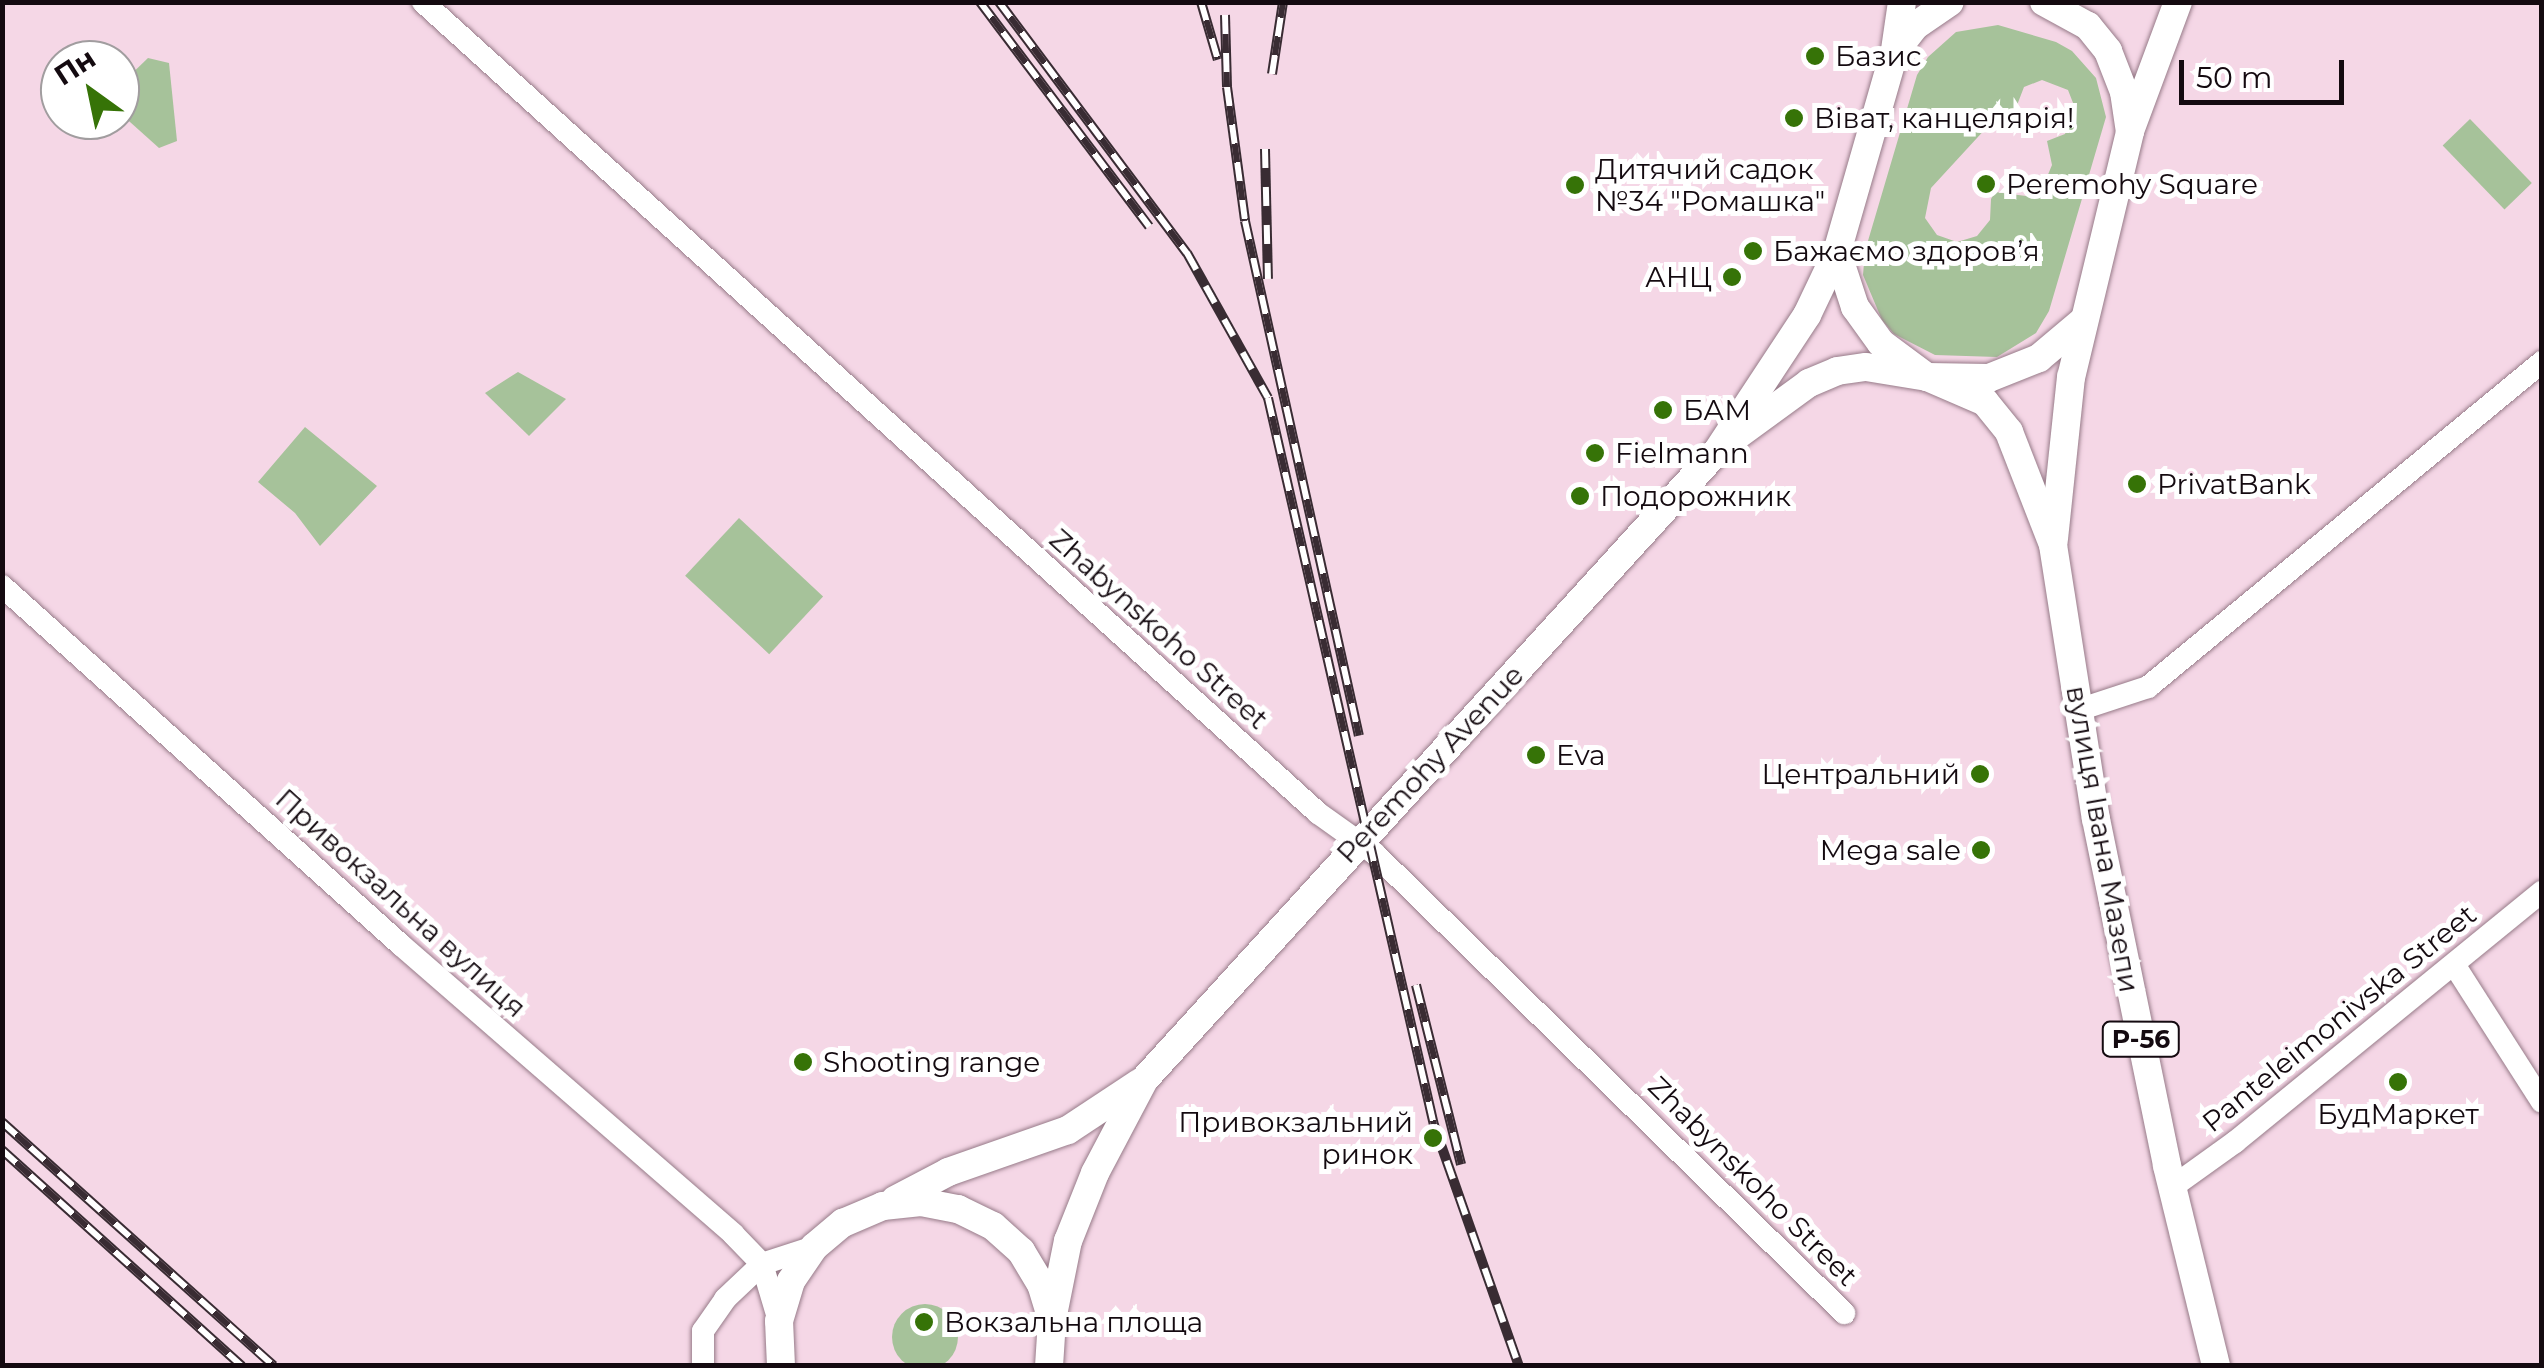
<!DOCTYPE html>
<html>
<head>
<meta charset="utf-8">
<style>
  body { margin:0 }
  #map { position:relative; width:2544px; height:1368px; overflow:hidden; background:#f5d7e6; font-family:Montserrat,sans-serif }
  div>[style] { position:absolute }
  .green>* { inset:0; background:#a6c29a; transform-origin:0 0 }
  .round { border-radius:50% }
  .roads { filter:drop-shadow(0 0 2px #977b89) drop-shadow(0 0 2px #977b89) }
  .minor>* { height:22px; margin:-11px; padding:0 11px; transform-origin:11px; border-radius:11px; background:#fff }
  .major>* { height:28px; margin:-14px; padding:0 14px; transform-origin:14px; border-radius:14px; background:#fff }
  .rail>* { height:10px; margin-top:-5px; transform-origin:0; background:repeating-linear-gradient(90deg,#fff 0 19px,#392c33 0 38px); box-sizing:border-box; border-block:2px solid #392c33 }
  .dots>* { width:28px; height:28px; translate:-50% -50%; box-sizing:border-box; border:5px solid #fff; border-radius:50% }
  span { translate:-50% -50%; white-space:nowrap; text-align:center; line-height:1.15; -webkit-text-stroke:10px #fff; paint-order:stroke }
  .shield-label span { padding:2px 8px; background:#fff; border:2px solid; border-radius:8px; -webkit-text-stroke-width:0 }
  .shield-label { font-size:25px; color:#140a10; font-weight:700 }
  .poi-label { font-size:28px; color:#140a10 }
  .left { translate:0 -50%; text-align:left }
  .right { translate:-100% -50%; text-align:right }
  .street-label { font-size:28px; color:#140a10 }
  .frame { position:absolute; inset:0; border:5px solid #140a10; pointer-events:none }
  .north { position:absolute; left:40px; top:40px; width:100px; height:100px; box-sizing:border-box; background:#fff; border:2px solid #a19d9f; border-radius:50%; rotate:327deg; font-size:28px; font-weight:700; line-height:40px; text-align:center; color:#140a10 }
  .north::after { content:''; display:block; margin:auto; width:35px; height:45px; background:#367307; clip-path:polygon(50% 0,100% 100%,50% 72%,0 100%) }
  .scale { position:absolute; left:2179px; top:60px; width:165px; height:45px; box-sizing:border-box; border:5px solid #140a10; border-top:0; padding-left:12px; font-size:30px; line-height:35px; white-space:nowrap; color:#140a10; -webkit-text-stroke:8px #fff; paint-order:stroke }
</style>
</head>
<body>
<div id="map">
  <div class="green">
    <i style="clip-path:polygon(evenodd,1998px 25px,2056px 42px,2072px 51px,2096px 78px,2106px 117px,2049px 311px,2036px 333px,1997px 357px,1935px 355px,1894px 334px,1882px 320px,1863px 275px,1865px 251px,1917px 75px,1928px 57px,1956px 32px,1998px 25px,2042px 80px,2068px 90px,2075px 108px,2065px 134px,2047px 141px,2052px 165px,2044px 184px,2026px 196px,1995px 192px,1991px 199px,1990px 220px,1977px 236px,1957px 242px,1937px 235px,1925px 218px,1931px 188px,2000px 113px,2014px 113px,2024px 87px,2042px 80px)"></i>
    <i style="clip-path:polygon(148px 58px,169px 63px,177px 141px,159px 148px,120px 113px,120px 85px)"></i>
    <i style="left:2470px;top:119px;width:89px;height:38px;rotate:46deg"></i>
    <i style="clip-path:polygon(518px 372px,566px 399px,529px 436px,485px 393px)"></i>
    <i style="clip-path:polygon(305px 427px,377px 486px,320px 546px,295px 513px,258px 482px)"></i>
    <i style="left:739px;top:518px;width:115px;height:79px;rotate:43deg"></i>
    <i class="round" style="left:892px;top:1304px;width:66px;height:66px"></i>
  </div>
  <div class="roads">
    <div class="minor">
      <i style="left:423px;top:2px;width:1208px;rotate:42.18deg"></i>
      <i style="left:1318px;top:813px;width:69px;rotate:35.5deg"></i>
      <i style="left:1374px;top:853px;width:658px;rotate:44.38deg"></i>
      <i style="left:2px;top:586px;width:537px;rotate:41.98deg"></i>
      <i style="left:401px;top:945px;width:440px;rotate:41deg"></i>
      <i style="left:733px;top:1234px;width:42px;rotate:46deg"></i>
      <i style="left:762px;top:1264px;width:59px;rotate:73.4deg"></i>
      <i style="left:2078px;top:710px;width:74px;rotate:-18.2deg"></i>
      <i style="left:2148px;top:687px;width:511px;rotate:-39.52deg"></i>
      <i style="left:2455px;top:966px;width:161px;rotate:57.4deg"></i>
      <i style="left:2171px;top:1188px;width:79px;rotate:-35.7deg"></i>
      <i style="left:2235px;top:1142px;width:396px;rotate:-39.2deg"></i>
      <i style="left:703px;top:1366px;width:35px;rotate:-90deg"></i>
      <i style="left:703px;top:1331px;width:39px;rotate:-55deg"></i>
      <i style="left:725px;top:1299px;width:51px;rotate:-43.4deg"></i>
      <i style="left:762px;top:1264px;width:55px;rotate:-18.1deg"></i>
    </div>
    <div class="major">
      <i style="left:2044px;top:2px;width:50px;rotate:28.6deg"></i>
      <i style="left:2088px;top:26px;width:32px;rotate:51deg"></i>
      <i style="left:2108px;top:51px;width:44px;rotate:68.7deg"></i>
      <i style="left:2124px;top:92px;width:40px;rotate:81.5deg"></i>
      <i style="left:2130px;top:132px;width:252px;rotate:103.5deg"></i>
      <i style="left:2071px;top:377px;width:163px;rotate:96deg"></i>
      <i style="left:1895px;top:50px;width:49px;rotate:-81.7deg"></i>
      <i style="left:2130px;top:131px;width:138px;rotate:-69.6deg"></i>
      <i style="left:1837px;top:252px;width:58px;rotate:71.9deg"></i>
      <i style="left:1855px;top:307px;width:44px;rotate:54.2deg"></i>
      <i style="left:1881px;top:343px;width:57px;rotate:36.5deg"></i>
      <i style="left:1927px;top:377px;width:63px;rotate:23.3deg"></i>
      <i style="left:1985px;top:402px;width:38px;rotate:51deg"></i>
      <i style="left:2009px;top:432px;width:121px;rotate:68.7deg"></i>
      <i style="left:2053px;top:545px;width:277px;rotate:81.1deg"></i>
      <i style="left:2096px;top:819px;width:354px;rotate:78.4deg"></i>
      <i style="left:2167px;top:1166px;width:206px;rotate:76.2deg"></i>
      <i style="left:1735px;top:437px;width:92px;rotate:-36.1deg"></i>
      <i style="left:1809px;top:383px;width:30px;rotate:-23deg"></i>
      <i style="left:1837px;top:371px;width:29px;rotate:-8deg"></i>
      <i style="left:1866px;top:367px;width:62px;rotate:9.3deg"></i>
      <i style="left:1927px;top:377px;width:62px;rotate:0.9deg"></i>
      <i style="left:1989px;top:378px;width:54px;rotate:-21.8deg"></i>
      <i style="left:2039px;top:358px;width:57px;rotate:-40.1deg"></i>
      <i style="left:895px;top:1200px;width:60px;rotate:-27.8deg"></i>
      <i style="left:948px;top:1172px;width:127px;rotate:-19.3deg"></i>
      <i style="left:1068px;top:1130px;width:85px;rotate:-33.5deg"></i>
      <i style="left:1052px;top:1320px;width:81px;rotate:-78.6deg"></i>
      <i style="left:1068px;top:1241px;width:73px;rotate:-68.3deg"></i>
      <i style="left:1095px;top:1173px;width:105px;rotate:-62.2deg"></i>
      <i style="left:1144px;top:1080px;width:852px;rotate:-47.66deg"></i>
      <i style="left:1718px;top:450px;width:162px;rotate:-56.6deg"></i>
      <i style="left:1807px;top:315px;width:70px;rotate:-64.5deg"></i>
      <i style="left:1837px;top:252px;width:207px;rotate:-74deg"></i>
      <i style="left:1894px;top:53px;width:34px;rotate:-52deg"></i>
      <i style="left:1915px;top:26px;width:42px;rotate:-34.4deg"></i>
      <i style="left:781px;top:1366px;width:45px;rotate:-92.5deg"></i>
      <i style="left:779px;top:1321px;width:42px;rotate:-73.3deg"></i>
      <i style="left:791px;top:1281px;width:41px;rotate:-55.9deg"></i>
      <i style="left:814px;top:1247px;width:38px;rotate:-40deg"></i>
      <i style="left:843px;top:1223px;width:43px;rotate:-23deg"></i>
      <i style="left:883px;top:1206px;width:38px;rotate:-6deg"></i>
      <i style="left:921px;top:1202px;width:38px;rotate:11deg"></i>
      <i style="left:958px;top:1209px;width:39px;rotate:26deg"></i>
      <i style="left:993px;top:1226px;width:38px;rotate:42deg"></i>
      <i style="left:1021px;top:1251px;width:39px;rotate:59deg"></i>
      <i style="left:1041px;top:1284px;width:38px;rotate:73deg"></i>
      <i style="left:1052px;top:1320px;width:46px;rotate:93.7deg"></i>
    </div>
  </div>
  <div class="rail">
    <i style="left:980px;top:2px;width:281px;rotate:53deg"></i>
    <i style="left:999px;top:2px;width:314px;rotate:53.2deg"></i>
    <i style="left:1187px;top:253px;width:166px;rotate:60.8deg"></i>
    <i style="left:1268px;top:398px;width:746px;rotate:77.14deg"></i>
    <i style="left:1434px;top:1125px;width:256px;rotate:70.6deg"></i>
    <i style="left:1201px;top:2px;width:60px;rotate:73.7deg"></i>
    <i style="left:1225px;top:15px;width:72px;rotate:88.4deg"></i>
    <i style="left:1227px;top:87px;width:135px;rotate:82.3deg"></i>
    <i style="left:1245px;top:221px;width:527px;rotate:77.52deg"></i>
    <i style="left:1272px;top:74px;width:73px;rotate:-81.3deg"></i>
    <i style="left:1265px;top:149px;width:130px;rotate:88.7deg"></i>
    <i style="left:1416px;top:985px;width:185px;rotate:75.9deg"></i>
    <i style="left:2px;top:1122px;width:365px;rotate:41.9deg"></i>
    <i style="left:2px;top:1150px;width:323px;rotate:42deg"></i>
  </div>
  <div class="dots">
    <i style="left:1815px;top:56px;background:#367307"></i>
    <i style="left:1794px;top:118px;background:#367307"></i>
    <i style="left:1986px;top:184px;background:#367307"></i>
    <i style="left:1575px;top:185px;background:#367307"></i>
    <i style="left:1753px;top:251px;background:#367307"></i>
    <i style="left:1732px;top:277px;background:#367307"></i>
    <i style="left:1663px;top:410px;background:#367307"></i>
    <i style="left:1595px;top:453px;background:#367307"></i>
    <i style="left:2137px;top:484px;background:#367307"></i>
    <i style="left:1580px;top:496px;background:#367307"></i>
    <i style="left:1536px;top:755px;background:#367307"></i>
    <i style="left:1980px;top:774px;background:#367307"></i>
    <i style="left:1981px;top:850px;background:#367307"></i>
    <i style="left:803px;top:1062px;background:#367307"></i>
    <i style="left:2398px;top:1082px;background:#367307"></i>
    <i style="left:1433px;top:1138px;background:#367307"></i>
    <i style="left:924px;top:1322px;background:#367307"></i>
  </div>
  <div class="shield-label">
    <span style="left:2141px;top:1039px">Р-56</span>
  </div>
  <div class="poi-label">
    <span class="left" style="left:1835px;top:56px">Базис</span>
    <span class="left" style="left:1814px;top:118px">Віват, канцелярія!</span>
    <span class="left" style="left:1595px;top:185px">Дитячий садок<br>№34 "Ромашка"</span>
    <span class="left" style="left:2006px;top:184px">Peremohy Square</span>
    <span class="left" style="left:1773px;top:251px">Бажаємо здоровʼя</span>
    <span class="right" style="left:1712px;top:277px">АНЦ</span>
    <span class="left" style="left:1683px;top:410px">БАМ</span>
    <span class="left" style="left:1615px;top:453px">Fielmann</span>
    <span class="left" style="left:2157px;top:484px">PrivatBank</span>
    <span class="left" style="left:1600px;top:496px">Подорожник</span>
    <span class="left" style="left:1556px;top:755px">Eva</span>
    <span class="right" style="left:1960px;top:774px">Центральний</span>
    <span class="right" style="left:1961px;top:850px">Mega sale</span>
    <span class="left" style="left:823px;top:1062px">Shooting range</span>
    <span style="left:2398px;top:1114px">БудМаркет</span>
    <span class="right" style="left:1413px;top:1138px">Привокзальний<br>ринок</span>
    <span class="left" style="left:944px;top:1322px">Вокзальна площа</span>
  </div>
  <div class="street-label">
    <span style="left:1159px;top:629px;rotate:42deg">Zhabynskoho Street</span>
    <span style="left:1430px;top:764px;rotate:-47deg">Peremohy Avenue</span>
    <span style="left:2103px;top:839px;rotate:80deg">вулиця Івана Мазепи</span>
    <span style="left:401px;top:903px;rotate:42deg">Привокзальна вулиця</span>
    <span style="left:2339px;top:1018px;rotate:-39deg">Panteleimonivska Street</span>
    <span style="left:1753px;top:1181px;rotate:45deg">Zhabynskoho Street</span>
  </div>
  <div class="frame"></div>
  <div class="north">Пн</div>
  <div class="scale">50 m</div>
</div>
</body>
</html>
